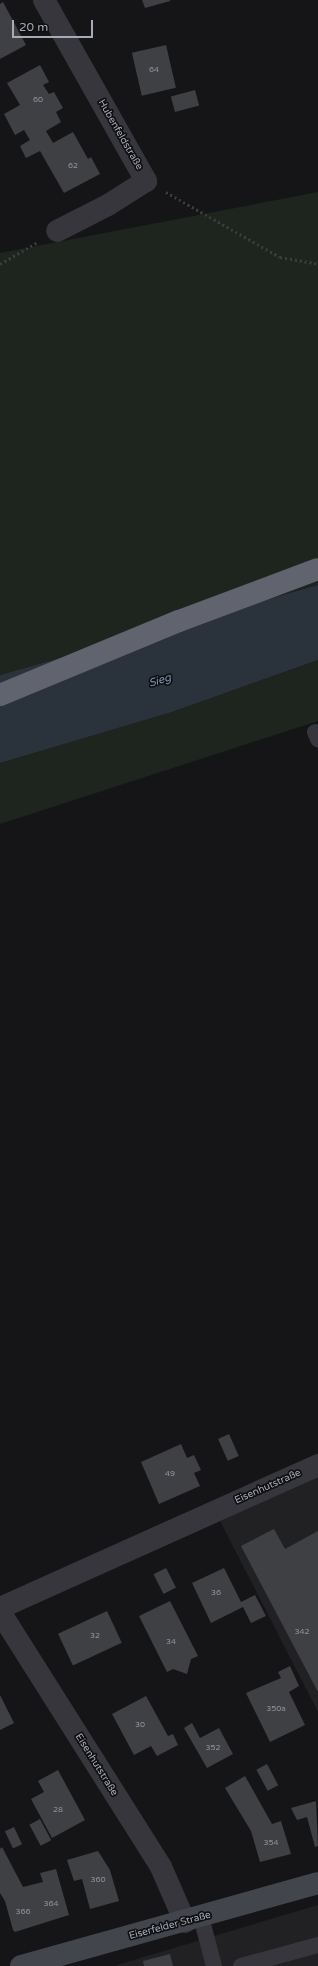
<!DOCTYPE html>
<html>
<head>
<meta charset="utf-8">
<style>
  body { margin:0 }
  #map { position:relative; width:318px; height:1966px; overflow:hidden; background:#151517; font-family:"Varela Round",sans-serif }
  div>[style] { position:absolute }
  .built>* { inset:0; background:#212124 }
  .green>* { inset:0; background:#1d251e }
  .water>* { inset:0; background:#2a333c }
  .building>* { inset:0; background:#3f4044; transform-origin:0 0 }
  .path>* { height:2.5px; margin-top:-1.25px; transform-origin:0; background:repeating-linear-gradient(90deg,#3b3d43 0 2px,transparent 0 5px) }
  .lane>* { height:16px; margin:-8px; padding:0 8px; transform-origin:8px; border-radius:8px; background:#36363c }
  .street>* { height:22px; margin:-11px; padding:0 11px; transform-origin:11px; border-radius:11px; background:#36363c }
  .secondary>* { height:22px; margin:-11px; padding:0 11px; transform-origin:11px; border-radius:11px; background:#43454c }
  .highway>* { height:22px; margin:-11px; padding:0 11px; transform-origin:11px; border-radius:11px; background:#61646e }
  span { translate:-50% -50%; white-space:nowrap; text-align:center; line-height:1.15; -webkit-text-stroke:3.5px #101012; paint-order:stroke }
  .number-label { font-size:8px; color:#8c909b }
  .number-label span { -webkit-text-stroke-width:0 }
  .street-label { font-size:10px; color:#a6abb8 }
  .water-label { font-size:11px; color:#7a98b6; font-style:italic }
  .scale { position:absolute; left:12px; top:20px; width:81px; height:18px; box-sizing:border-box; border:2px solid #a6abb8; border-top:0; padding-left:5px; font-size:12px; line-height:14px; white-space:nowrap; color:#a6abb8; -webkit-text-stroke:3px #101012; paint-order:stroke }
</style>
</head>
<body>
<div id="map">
  <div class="built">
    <i style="clip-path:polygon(318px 1476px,318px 1712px,220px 1521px)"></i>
    <i style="clip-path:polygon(318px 1905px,318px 1966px,117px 1966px,117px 1965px)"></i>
  </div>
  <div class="green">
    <i style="clip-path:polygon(318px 192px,318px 585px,0 675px,0 253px)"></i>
    <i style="clip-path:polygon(318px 660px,318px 721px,0 824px,0 763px,172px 712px)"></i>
  </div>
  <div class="water">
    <i style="clip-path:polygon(318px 585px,318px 660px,172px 712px,0 763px,0 675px)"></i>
  </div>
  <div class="building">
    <i style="clip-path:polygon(142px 0,170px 0,170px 1px,145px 8px)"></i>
    <i style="clip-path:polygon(3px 2px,26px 45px,0 59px,0 4px)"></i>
    <i style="left:166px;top:45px;width:44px;height:35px;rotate:77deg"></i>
    <i style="clip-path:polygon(40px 65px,49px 82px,43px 85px,49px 94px,54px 92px,63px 108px,56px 112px,61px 122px,46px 131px,53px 143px,73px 132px,88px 159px,91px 157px,100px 174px,64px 193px,40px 151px,26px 158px,20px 146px,30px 140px,24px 130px,15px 135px,4px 114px,20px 105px,7px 83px)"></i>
    <i style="left:195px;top:90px;width:16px;height:25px;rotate:75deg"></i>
    <i style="left:229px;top:1434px;width:24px;height:12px;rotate:66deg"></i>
    <i style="clip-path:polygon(181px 1444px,187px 1458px,194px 1455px,201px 1470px,194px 1473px,200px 1486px,159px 1504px,141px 1462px)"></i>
    <i style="clip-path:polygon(274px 1529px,285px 1549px,318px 1531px,318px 1692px,241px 1546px)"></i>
    <i style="left:166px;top:1568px;width:22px;height:14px;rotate:63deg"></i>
    <i style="clip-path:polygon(224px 1568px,241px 1602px,255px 1595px,266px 1616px,251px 1623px,243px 1607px,211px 1623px,192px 1583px)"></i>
    <i style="clip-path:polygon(170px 1601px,198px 1656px,191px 1659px,187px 1674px,173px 1669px,167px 1672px,139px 1616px)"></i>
    <i style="left:107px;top:1611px;width:35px;height:54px;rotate:65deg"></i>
    <i style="clip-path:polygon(290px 1666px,299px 1686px,289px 1692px,305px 1725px,270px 1742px,246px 1693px,281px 1678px,278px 1672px)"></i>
    <i style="clip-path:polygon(0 1695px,14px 1723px,0 1730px)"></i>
    <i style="clip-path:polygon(146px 1696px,168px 1736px,173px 1734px,178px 1745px,157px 1756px,151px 1746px,134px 1755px,112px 1714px)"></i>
    <i style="clip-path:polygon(192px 1723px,200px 1738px,219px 1728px,233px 1754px,207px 1768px,184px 1728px)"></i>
    <i style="left:267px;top:1764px;width:24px;height:12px;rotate:62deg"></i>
    <i style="clip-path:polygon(58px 1770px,85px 1820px,52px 1838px,31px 1799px,44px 1792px,38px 1781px)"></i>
    <i style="clip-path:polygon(245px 1776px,272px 1824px,281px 1821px,291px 1854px,260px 1862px,251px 1831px,225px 1788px)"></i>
    <i style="clip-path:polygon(316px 1801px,318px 1846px,315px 1847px,307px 1817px,297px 1820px,291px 1808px)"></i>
    <i style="left:40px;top:1819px;width:24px;height:12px;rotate:62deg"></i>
    <i style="left:14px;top:1827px;width:19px;height:10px;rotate:65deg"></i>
    <i style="clip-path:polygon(2px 1847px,23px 1887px,43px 1882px,40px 1873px,56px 1869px,69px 1915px,15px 1932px,13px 1930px,5px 1901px,0 1893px,0 1849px)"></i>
    <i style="clip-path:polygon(98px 1851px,110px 1870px,119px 1901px,90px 1909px,82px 1879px,74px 1881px,67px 1860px)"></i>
    <i style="clip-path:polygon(170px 1954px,173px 1966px,144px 1966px,143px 1961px)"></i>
  </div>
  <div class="path">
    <i style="left:166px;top:192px;width:131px;rotate:29.7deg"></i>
    <i style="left:280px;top:257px;width:39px;rotate:10deg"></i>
    <i style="left:0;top:264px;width:42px;rotate:-30.3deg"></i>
  </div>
  <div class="lane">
    <i style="left:315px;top:732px;width:8px;rotate:67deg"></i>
    <i style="left:201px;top:1917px;width:51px;rotate:75.1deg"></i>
    <i style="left:241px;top:1966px;width:80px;rotate:-15.3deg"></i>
  </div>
  <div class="street">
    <i style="left:44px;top:0;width:208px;rotate:60.6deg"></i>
    <i style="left:146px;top:181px;width:45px;rotate:147.7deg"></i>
    <i style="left:108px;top:205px;width:57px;rotate:153deg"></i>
    <i style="left:0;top:1608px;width:349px;rotate:-24.2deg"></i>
    <i style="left:0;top:1612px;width:302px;rotate:57.7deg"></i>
    <i style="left:161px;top:1867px;width:60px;rotate:66.4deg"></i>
  </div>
  <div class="secondary">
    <i style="left:21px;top:1966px;width:308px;rotate:-15.6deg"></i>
  </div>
  <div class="highway">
    <i style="left:0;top:695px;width:194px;rotate:-22.5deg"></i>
    <i style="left:179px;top:621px;width:148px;rotate:-20.5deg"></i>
  </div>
  <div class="number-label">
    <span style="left:154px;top:70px">64</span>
    <span style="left:38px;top:100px">60</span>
    <span style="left:73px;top:166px">62</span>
    <span style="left:170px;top:1474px">49</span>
    <span style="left:216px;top:1593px">36</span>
    <span style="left:302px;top:1632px">342</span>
    <span style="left:95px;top:1636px">32</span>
    <span style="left:171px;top:1642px">34</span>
    <span style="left:276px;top:1709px">350a</span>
    <span style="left:140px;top:1725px">30</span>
    <span style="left:213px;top:1748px">352</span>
    <span style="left:58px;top:1810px">28</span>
    <span style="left:271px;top:1843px">354</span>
    <span style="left:98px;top:1880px">360</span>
    <span style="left:51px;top:1904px">364</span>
    <span style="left:23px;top:1912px">366</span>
  </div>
  <div class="street-label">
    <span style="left:120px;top:135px;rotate:60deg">Hubenfeldstraße</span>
    <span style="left:268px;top:1487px;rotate:-24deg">Eisenhutstraße</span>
    <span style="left:96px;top:1765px;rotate:58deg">Eisenhutstraße</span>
    <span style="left:170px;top:1926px;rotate:-15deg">Eiserfelder Straße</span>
  </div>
  <div class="water-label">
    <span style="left:160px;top:681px;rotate:-17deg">Sieg</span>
  </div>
  <div class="scale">20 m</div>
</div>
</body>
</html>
